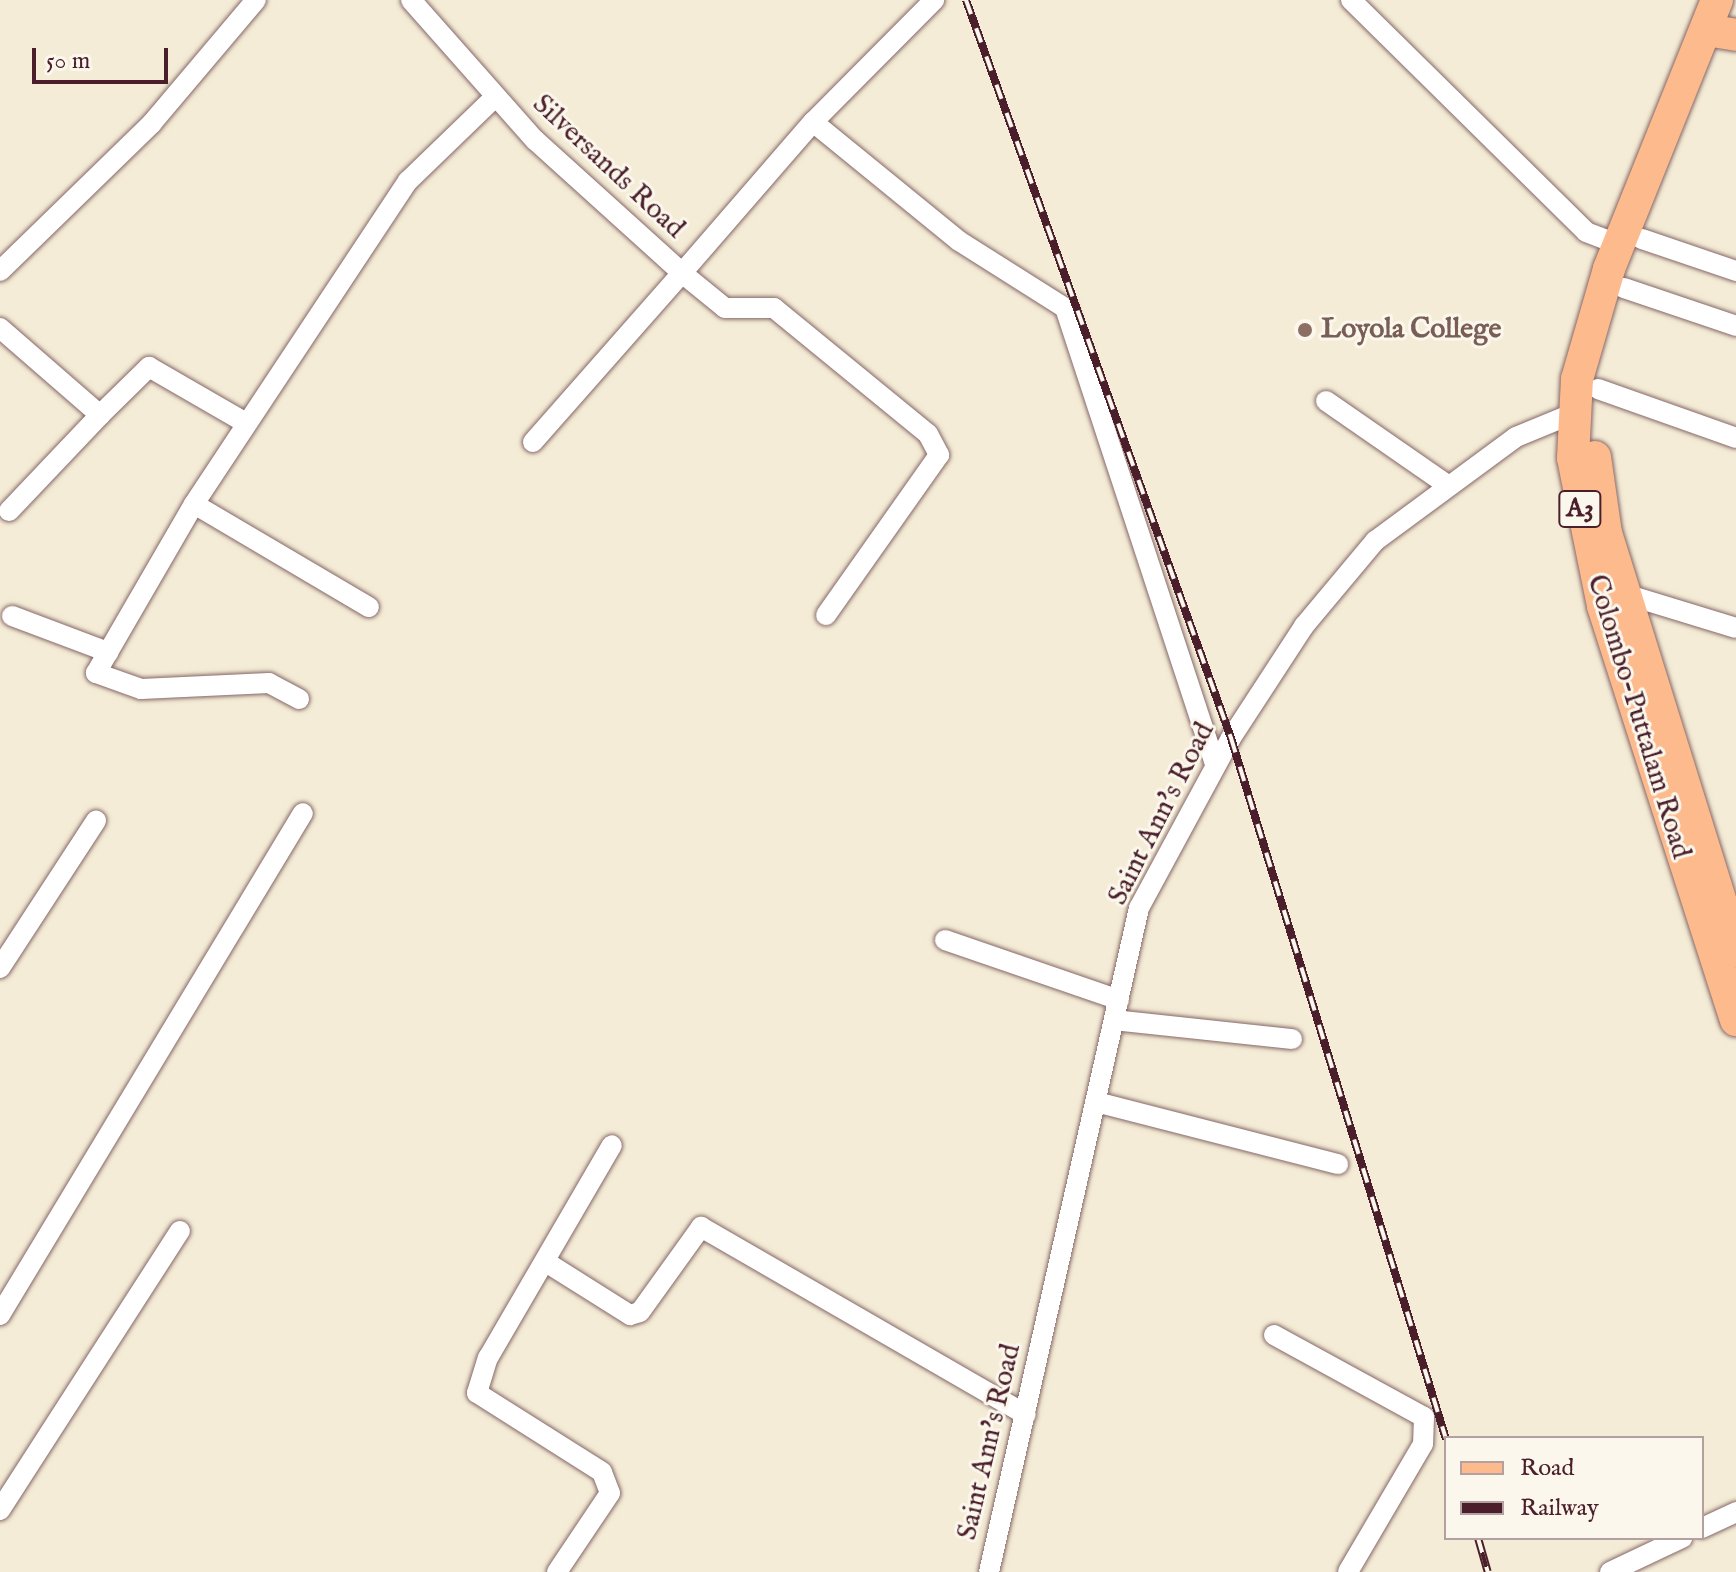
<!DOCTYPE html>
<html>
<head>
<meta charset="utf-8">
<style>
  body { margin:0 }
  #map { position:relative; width:1736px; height:1572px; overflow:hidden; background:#f4ecd6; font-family:"IM FELL English",serif }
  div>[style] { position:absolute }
  .roads { filter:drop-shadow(0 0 2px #866767) drop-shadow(0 0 2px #866767) }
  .minor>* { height:20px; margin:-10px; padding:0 10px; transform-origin:10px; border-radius:10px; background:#fff }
  .primary>* { height:32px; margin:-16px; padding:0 16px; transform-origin:16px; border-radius:16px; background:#fcba8d }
  .trunk>* { height:32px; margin:-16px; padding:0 16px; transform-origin:16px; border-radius:16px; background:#fcba8d }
  .rail>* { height:8px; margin-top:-4px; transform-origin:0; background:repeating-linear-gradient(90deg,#fbf7ec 0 15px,#4a1f2b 0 30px); box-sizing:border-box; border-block:2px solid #4a1f2b }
  .dots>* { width:22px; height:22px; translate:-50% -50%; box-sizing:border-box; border:4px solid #fbf7ec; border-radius:50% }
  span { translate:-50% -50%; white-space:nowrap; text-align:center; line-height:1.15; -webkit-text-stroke:6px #fbf7ec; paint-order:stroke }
  .shield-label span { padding:2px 6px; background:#fbf7ec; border:2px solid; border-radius:6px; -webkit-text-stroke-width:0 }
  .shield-label { font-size:26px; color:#4a1f2b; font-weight:700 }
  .street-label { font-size:28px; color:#4a1f2b }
  .education-label { font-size:28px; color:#785e54; font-weight:700 }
  .left { translate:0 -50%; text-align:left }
  .legend { position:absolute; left:1444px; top:1436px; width:260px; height:104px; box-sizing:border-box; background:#fbf7ec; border:2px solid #b4a19f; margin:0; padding:10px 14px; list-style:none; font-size:24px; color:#4a1f2b }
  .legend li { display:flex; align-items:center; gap:16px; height:40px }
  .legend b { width:40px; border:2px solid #b4a19f }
  .scale { position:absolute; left:32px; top:48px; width:136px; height:36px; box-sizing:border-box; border:4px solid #4a1f2b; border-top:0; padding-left:10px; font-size:24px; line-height:28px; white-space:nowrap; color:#4a1f2b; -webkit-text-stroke:6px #fbf7ec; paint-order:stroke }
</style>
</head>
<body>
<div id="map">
  <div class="roads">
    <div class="minor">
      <i style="left:411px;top:0;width:187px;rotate:48.5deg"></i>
      <i style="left:535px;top:140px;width:198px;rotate:42.1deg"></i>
      <i style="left:682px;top:273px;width:200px;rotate:-49.1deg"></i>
      <i style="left:813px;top:122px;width:172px;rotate:-45.2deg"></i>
      <i style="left:1351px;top:0;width:330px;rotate:44.6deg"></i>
      <i style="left:1586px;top:232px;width:34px;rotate:21deg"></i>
      <i style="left:813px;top:122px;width:188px;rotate:39.2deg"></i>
      <i style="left:959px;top:241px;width:125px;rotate:32.3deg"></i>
      <i style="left:1065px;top:308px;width:480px;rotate:71.8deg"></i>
      <i style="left:1642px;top:239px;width:99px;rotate:18.8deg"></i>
      <i style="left:0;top:271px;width:212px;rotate:-44.2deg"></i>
      <i style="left:152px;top:123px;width:161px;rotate:-49.8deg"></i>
      <i style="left:1624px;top:288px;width:118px;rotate:18.7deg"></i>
      <i style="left:0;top:328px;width:133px;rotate:41deg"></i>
      <i style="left:100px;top:415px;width:69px;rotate:-44.4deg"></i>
      <i style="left:149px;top:367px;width:112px;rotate:30deg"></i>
      <i style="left:1598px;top:389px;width:146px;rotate:19.5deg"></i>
      <i style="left:1326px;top:401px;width:146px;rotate:34.7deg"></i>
      <i style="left:533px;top:442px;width:225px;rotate:-48.6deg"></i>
      <i style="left:682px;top:273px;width:55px;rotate:39.1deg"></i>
      <i style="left:725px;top:308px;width:49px"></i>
      <i style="left:774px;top:308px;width:199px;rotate:39.3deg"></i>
      <i style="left:928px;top:434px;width:24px;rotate:62deg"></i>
      <i style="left:939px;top:455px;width:196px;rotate:125.2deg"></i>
      <i style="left:194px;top:504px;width:387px;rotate:-56.5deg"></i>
      <i style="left:408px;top:181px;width:121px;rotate:-44deg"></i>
      <i style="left:9px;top:511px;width:132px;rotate:-46.5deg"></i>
      <i style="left:1625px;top:594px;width:116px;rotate:17deg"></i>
      <i style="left:12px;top:616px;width:103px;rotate:20.6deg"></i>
      <i style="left:299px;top:699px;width:34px;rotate:-152deg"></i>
      <i style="left:269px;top:683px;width:128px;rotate:177.3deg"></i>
      <i style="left:141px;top:689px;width:48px;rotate:-160.4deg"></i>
      <i style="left:96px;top:673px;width:195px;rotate:-59.9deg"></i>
      <i style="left:194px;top:504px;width:203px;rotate:30.5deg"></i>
      <i style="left:945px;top:940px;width:184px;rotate:19deg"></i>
      <i style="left:0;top:968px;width:176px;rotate:-56.9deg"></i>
      <i style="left:1114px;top:1020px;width:179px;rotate:6.1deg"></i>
      <i style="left:1096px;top:1102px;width:250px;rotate:14.4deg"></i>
      <i style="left:549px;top:1264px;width:96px;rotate:32.2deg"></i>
      <i style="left:630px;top:1315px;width:10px;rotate:-17deg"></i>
      <i style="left:640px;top:1312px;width:105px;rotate:-54.3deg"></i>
      <i style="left:701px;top:1227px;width:375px;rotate:30deg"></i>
      <i style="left:0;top:1315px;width:586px;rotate:-58.89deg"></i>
      <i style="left:1274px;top:1335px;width:171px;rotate:28.7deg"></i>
      <i style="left:1424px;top:1417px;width:27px;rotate:92deg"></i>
      <i style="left:1423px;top:1444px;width:148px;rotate:120.4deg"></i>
      <i style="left:0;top:1510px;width:332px;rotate:-57.2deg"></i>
      <i style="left:1702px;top:1528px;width:38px;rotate:-25deg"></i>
      <i style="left:557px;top:1572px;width:95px;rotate:-56.1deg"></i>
      <i style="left:610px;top:1493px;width:22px;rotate:-111deg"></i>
      <i style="left:602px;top:1472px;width:148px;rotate:-147.7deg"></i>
      <i style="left:477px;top:1393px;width:37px;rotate:-73deg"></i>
      <i style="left:488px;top:1358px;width:246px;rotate:-59.8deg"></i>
      <i style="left:989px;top:1572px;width:681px;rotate:-77.27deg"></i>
      <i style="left:1139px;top:908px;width:193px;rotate:-61.6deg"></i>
      <i style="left:1231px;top:738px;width:134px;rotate:-56.9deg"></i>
      <i style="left:1304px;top:626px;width:111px;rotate:-50.1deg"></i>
      <i style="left:1375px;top:541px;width:175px;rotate:-36.4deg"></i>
      <i style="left:1516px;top:437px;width:63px;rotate:-22.5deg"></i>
      <i style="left:1610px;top:1572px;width:80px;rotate:-25.3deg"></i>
    </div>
    <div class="primary">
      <i style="left:1706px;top:30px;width:30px;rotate:9deg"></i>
    </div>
    <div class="trunk">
      <i style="left:1717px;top:0;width:290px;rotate:111.9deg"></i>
      <i style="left:1609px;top:269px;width:115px;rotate:106.2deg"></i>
      <i style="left:1577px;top:379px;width:79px;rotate:92.9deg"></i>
      <i style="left:1573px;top:458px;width:151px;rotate:78.5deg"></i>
      <i style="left:1603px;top:606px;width:435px;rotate:72.2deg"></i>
      <i style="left:1595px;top:457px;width:77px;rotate:81.8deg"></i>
      <i style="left:1606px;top:533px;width:438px;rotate:72.7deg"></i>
    </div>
  </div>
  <div class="rail">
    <i style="left:966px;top:0;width:784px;rotate:70.25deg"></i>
    <i style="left:1231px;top:738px;width:733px;rotate:72.95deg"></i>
    <i style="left:1478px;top:1538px;width:35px;rotate:74deg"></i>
  </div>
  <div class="dots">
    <i style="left:1305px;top:330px;background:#8d6e63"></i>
  </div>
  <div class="shield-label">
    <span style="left:1580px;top:509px">A3</span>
  </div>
  <div class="street-label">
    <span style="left:608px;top:167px;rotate:43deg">Silversands Road</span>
    <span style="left:1638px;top:717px;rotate:73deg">Colombo-Puttalam Road</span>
    <span style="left:1162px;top:814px;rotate:-63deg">Saint Ann's Road</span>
    <span style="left:990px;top:1442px;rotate:-77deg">Saint Ann's Road</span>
  </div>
  <div class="education-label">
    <span class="left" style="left:1321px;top:330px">Loyola College</span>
  </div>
  <ul class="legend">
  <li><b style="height:10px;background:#fcba8d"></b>Road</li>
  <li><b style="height:10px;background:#4a1f2b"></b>Railway</li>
  </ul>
  <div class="scale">50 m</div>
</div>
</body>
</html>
